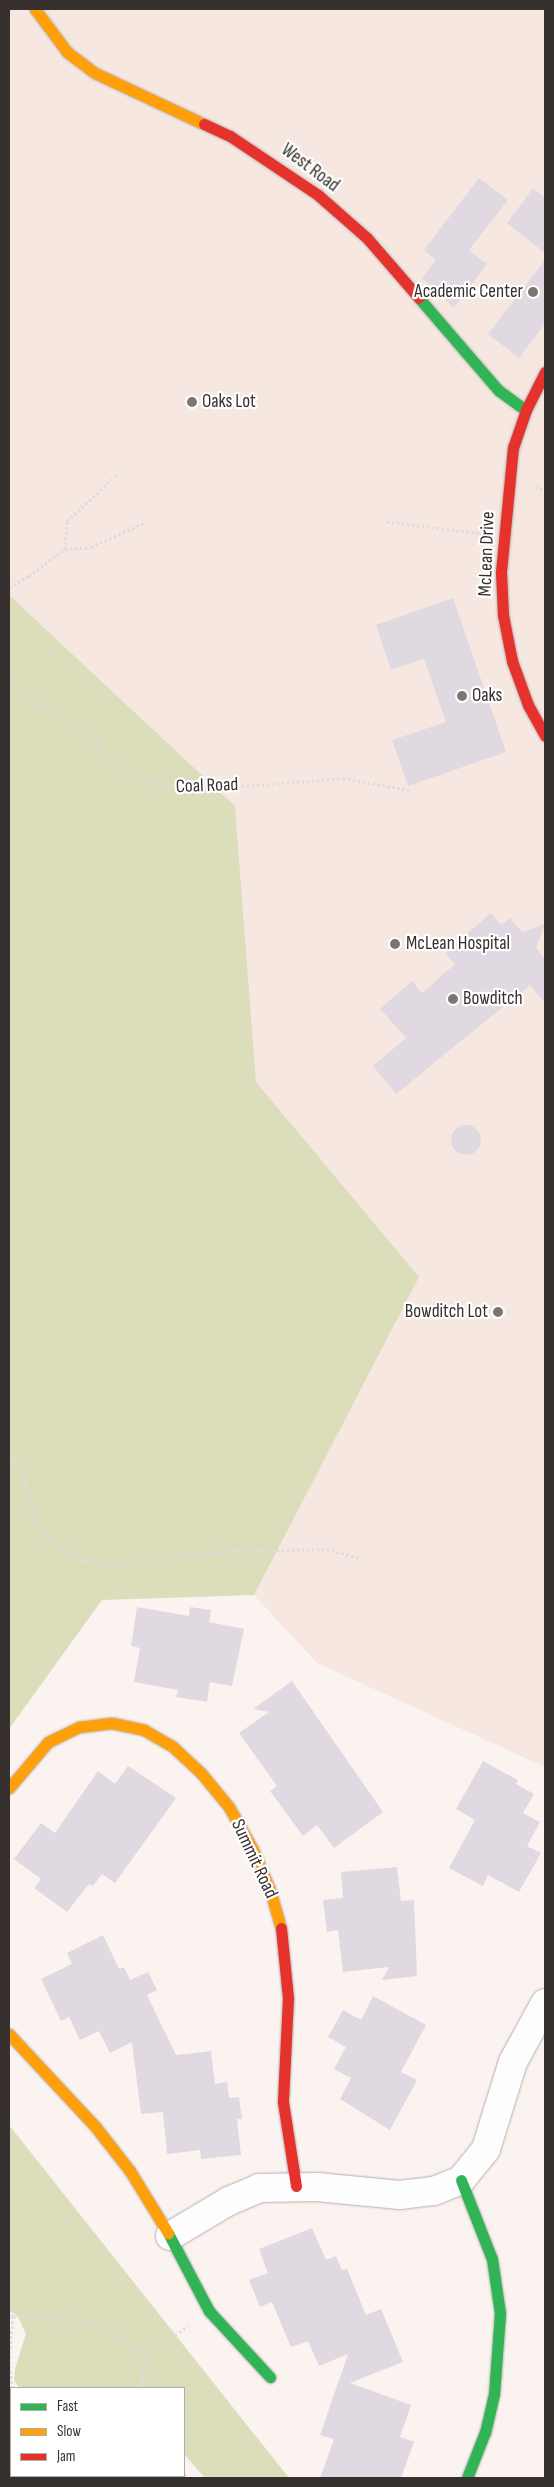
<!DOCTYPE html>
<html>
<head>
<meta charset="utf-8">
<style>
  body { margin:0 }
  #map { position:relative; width:554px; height:2487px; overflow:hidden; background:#fbf3f0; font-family:"Sofia Sans Condensed",sans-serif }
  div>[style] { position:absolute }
  .built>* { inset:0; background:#f6e7e0 }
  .forest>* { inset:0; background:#dbddbb }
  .building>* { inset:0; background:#e1d9e1 }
  .round { border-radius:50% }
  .path>* { height:3px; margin-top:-1.5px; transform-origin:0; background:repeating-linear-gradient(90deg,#dedcdc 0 2.5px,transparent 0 5px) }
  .roads { filter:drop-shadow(0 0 1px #b6b0ae) drop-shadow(0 0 1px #b6b0ae) }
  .street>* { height:28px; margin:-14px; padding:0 14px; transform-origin:14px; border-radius:14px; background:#fefdfd }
  .fast>* { height:11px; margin:-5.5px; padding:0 5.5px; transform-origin:5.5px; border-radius:5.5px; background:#30b455 }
  .slow>* { height:11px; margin:-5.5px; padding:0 5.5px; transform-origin:5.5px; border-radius:5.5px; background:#ff9f0a }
  .jam>* { height:11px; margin:-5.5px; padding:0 5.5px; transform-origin:5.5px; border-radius:5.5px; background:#e5322d }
  .dots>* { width:14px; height:14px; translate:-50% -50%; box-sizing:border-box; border:2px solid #fff; border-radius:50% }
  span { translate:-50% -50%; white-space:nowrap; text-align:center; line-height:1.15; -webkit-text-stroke:4.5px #fff; paint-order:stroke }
  .street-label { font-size:19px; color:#36312f }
  .poi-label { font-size:19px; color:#36312f }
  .right { translate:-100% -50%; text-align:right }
  .left { translate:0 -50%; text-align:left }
  .frame { position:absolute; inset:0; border:10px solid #36312f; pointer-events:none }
  .legend { position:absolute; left:10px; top:2387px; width:175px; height:90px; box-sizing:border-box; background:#fff; border:1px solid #afadac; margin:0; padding:6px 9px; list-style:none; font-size:15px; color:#36312f }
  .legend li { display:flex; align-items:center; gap:10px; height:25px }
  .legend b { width:25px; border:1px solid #afadac }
</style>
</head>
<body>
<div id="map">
  <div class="built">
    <i style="clip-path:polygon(9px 9px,545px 9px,545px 1767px,317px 1663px,254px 1595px,418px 1277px,256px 1082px,235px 806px,9px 595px)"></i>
  </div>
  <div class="forest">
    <i style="clip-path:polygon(9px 595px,235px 806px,256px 1082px,419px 1277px,254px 1595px,102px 1600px,9px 1729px)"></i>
    <i style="clip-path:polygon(9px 2125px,105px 2246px,289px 2478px,205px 2478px,184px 2454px,184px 2388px,19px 2388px,14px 2380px,15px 2369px,26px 2334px,17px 2315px,9px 2311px)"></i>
  </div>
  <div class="building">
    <i style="clip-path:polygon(479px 178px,508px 200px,469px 250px,487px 264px,454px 308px,422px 278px,436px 260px,424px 250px)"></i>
    <i style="clip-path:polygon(533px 188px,545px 198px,545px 253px,507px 223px)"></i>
    <i style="clip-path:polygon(545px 260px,545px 324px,519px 358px,488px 334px)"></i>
    <i style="clip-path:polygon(453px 598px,506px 752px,408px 786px,392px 740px,446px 722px,424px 659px,391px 670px,376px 625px)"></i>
    <i style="clip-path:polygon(491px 913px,501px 925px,510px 918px,522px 932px,545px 924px,536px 948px,545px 959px,545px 1003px,530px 985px,396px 1094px,373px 1066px,406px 1038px,380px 1009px,412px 981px,422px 993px,455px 964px,445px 953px)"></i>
    <i class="round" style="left:451px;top:1125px;width:30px;height:30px"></i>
    <i style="clip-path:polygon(137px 1607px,189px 1616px,190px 1607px,211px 1610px,209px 1622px,244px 1629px,232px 1686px,210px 1682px,207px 1702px,176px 1697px,178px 1690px,134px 1682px,140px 1648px,131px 1646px)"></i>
    <i style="clip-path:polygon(292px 1681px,383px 1812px,334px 1848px,317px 1825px,303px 1836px,270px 1791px,277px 1786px,239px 1733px,269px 1712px,253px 1709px)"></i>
    <i style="clip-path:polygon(483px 1761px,518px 1780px,516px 1784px,534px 1794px,523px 1813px,540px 1822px,527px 1846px,541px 1853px,519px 1892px,488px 1875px,483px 1886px,449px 1868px,475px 1820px,456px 1809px)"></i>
    <i style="clip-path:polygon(128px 1766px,176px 1798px,115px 1883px,102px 1874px,93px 1886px,89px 1884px,67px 1912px,34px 1888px,41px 1879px,14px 1859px,41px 1823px,55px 1833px,98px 1771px,115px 1784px)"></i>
    <i style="clip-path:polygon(397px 1867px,401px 1901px,414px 1900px,417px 1976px,382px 1980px,389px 1967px,343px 1972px,338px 1930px,327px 1932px,323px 1900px,343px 1898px,341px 1872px)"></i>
    <i style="clip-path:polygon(103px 1935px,119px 1969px,124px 1967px,130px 1980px,148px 1972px,157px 1990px,147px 1995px,176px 2055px,211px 2051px,215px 2084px,227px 2082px,229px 2098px,239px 2097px,242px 2119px,237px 2119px,241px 2155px,201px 2159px,200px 2150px,167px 2154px,163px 2112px,141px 2114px,132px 2042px,110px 2053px,99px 2031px,80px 2040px,69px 2017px,61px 2021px,41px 1979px,72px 1964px,67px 1953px)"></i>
    <i style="clip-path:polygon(373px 1996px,426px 2025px,401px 2072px,417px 2080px,390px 2130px,340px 2099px,351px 2078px,334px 2069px,346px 2047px,328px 2037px,343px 2010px,361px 2020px)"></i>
    <i style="clip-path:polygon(312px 2228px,326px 2260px,336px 2256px,342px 2270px,347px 2269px,366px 2315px,381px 2309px,403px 2362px,350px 2383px,411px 2405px,400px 2437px,414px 2442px,401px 2478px,320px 2478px,334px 2439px,320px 2435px,348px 2354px,319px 2366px,308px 2341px,291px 2347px,272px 2302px,260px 2307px,249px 2280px,268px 2273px,259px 2249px)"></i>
  </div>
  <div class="path">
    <i style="left:535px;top:487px;width:10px;rotate:17deg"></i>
    <i style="left:387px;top:522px;width:93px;rotate:6.8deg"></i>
    <i style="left:65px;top:549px;width:28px;rotate:-86deg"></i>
    <i style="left:67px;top:521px;width:69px;rotate:-42.7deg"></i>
    <i style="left:9px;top:587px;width:23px;rotate:-29deg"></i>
    <i style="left:29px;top:576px;width:45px;rotate:-36.9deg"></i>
    <i style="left:65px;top:549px;width:26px;rotate:-4deg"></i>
    <i style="left:91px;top:547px;width:60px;rotate:-24.4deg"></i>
    <i style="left:9px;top:684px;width:95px;rotate:33deg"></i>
    <i style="left:89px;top:736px;width:40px;rotate:49deg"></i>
    <i style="left:115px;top:766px;width:30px;rotate:30deg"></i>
    <i style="left:141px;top:781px;width:52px;rotate:10deg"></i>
    <i style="left:192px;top:790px;width:151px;rotate:-4.5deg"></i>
    <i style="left:343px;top:778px;width:67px;rotate:10.3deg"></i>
    <i style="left:9px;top:1453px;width:26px;rotate:58deg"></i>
    <i style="left:23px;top:1475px;width:47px;rotate:75.1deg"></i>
    <i style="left:35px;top:1520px;width:32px;rotate:51deg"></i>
    <i style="left:55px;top:1545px;width:29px;rotate:31deg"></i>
    <i style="left:80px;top:1560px;width:27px;rotate:10deg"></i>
    <i style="left:107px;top:1565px;width:121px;rotate:-6.7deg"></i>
    <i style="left:227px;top:1551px;width:100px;rotate:-1.1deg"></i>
    <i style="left:327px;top:1549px;width:36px;rotate:16deg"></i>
    <i style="left:9px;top:2310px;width:7px;rotate:56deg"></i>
    <i style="left:13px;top:2316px;width:45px;rotate:95.1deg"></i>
    <i style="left:9px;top:2361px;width:27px;rotate:84deg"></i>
    <i style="left:9px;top:2316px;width:70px;rotate:3.3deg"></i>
    <i style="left:79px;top:2320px;width:30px;rotate:21deg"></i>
    <i style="left:107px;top:2331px;width:47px;rotate:32deg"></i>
    <i style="left:147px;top:2356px;width:51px;rotate:-36.2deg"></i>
    <i style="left:140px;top:2388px;width:33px;rotate:-78deg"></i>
    <i style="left:184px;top:2474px;width:6px;rotate:45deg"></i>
  </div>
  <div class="roads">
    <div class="street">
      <i style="left:170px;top:2236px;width:69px;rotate:-30.7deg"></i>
      <i style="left:229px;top:2201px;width:33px;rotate:-23deg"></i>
      <i style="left:259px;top:2188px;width:58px;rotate:-1deg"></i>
      <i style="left:317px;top:2187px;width:83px;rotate:5.5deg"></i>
      <i style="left:400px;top:2195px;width:34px;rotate:-7deg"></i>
      <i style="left:434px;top:2191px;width:29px;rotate:-22deg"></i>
      <i style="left:461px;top:2180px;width:40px;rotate:-51deg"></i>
      <i style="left:486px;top:2149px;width:91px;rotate:-72.8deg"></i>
      <i style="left:513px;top:2062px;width:67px;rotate:-61.5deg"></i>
    </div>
    <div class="fast">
      <i style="left:419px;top:298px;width:121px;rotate:49.3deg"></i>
      <i style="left:498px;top:390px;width:34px;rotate:36deg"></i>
      <i style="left:461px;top:2180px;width:85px;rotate:68.6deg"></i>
      <i style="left:492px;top:2259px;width:55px;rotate:81.6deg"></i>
      <i style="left:500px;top:2313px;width:81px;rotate:94.2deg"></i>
      <i style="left:494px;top:2394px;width:39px;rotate:103deg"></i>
      <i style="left:485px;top:2432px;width:49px;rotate:111.4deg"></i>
      <i style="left:168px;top:2233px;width:88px;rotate:62.3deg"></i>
      <i style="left:209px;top:2311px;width:90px;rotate:47.3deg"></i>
    </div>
    <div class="slow">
      <i style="left:35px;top:9px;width:54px;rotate:53.3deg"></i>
      <i style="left:67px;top:52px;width:35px;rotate:37deg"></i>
      <i style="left:95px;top:73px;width:120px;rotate:25.1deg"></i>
      <i style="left:9px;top:1788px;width:60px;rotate:-49.7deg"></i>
      <i style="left:48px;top:1742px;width:34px;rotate:-26deg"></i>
      <i style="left:79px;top:1727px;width:33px;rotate:-7deg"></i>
      <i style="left:112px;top:1723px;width:33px;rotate:12deg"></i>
      <i style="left:144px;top:1730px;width:32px;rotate:30deg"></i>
      <i style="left:172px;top:1746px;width:40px;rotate:43deg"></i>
      <i style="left:201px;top:1773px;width:44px;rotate:50.5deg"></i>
      <i style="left:229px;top:1807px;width:49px;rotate:60.8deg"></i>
      <i style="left:253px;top:1850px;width:43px;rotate:67deg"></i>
      <i style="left:270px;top:1890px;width:40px;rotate:74deg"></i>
      <i style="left:9px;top:2034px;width:125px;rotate:47deg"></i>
      <i style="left:94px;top:2125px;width:58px;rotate:52deg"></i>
      <i style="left:130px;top:2171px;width:73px;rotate:58.5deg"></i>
    </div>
    <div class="jam">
      <i style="left:204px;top:124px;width:29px;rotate:25deg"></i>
      <i style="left:230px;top:136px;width:106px;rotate:33.8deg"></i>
      <i style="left:318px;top:195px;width:65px;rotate:41.3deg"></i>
      <i style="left:367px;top:238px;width:79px;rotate:49.1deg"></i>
      <i style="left:545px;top:372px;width:42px;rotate:116.6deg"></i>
      <i style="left:526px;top:410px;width:39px;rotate:109deg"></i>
      <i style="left:513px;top:447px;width:126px;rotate:95.5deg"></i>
      <i style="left:501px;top:572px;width:43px;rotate:87.3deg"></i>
      <i style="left:503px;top:615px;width:47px;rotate:78.9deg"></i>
      <i style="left:512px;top:661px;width:47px;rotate:70deg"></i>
      <i style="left:528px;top:705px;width:35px;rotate:61deg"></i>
      <i style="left:281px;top:1928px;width:70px;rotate:84.3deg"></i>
      <i style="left:288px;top:1998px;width:104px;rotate:92.8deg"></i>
      <i style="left:283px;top:2102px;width:85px;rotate:81.2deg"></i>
    </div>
  </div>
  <div class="dots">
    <i style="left:533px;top:292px;background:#7b7573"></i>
    <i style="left:192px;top:402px;background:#7b7573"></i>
    <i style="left:462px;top:696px;background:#7b7573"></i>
    <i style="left:395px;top:944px;background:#7b7573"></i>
    <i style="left:453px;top:999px;background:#7b7573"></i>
    <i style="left:498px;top:1312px;background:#7b7573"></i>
  </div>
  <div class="street-label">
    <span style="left:310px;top:168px;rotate:37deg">West Road</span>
    <span style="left:487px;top:554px;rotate:-88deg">McLean Drive</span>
    <span style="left:207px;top:786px;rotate:-2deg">Coal Road</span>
    <span style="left:254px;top:1859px;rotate:65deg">Summit Road</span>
  </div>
  <div class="poi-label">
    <span class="right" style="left:523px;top:292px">Academic Center</span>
    <span class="left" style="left:202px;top:402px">Oaks Lot</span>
    <span class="left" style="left:472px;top:696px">Oaks</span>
    <span class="left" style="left:406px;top:944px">McLean Hospital</span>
    <span class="left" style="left:463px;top:999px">Bowditch</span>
    <span class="right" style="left:488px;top:1312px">Bowditch Lot</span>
  </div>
  <div class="frame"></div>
  <ul class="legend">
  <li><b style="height:6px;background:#30b455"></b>Fast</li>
  <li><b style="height:6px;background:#ff9f0a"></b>Slow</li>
  <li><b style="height:6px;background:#e5322d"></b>Jam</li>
  </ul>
</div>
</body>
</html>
